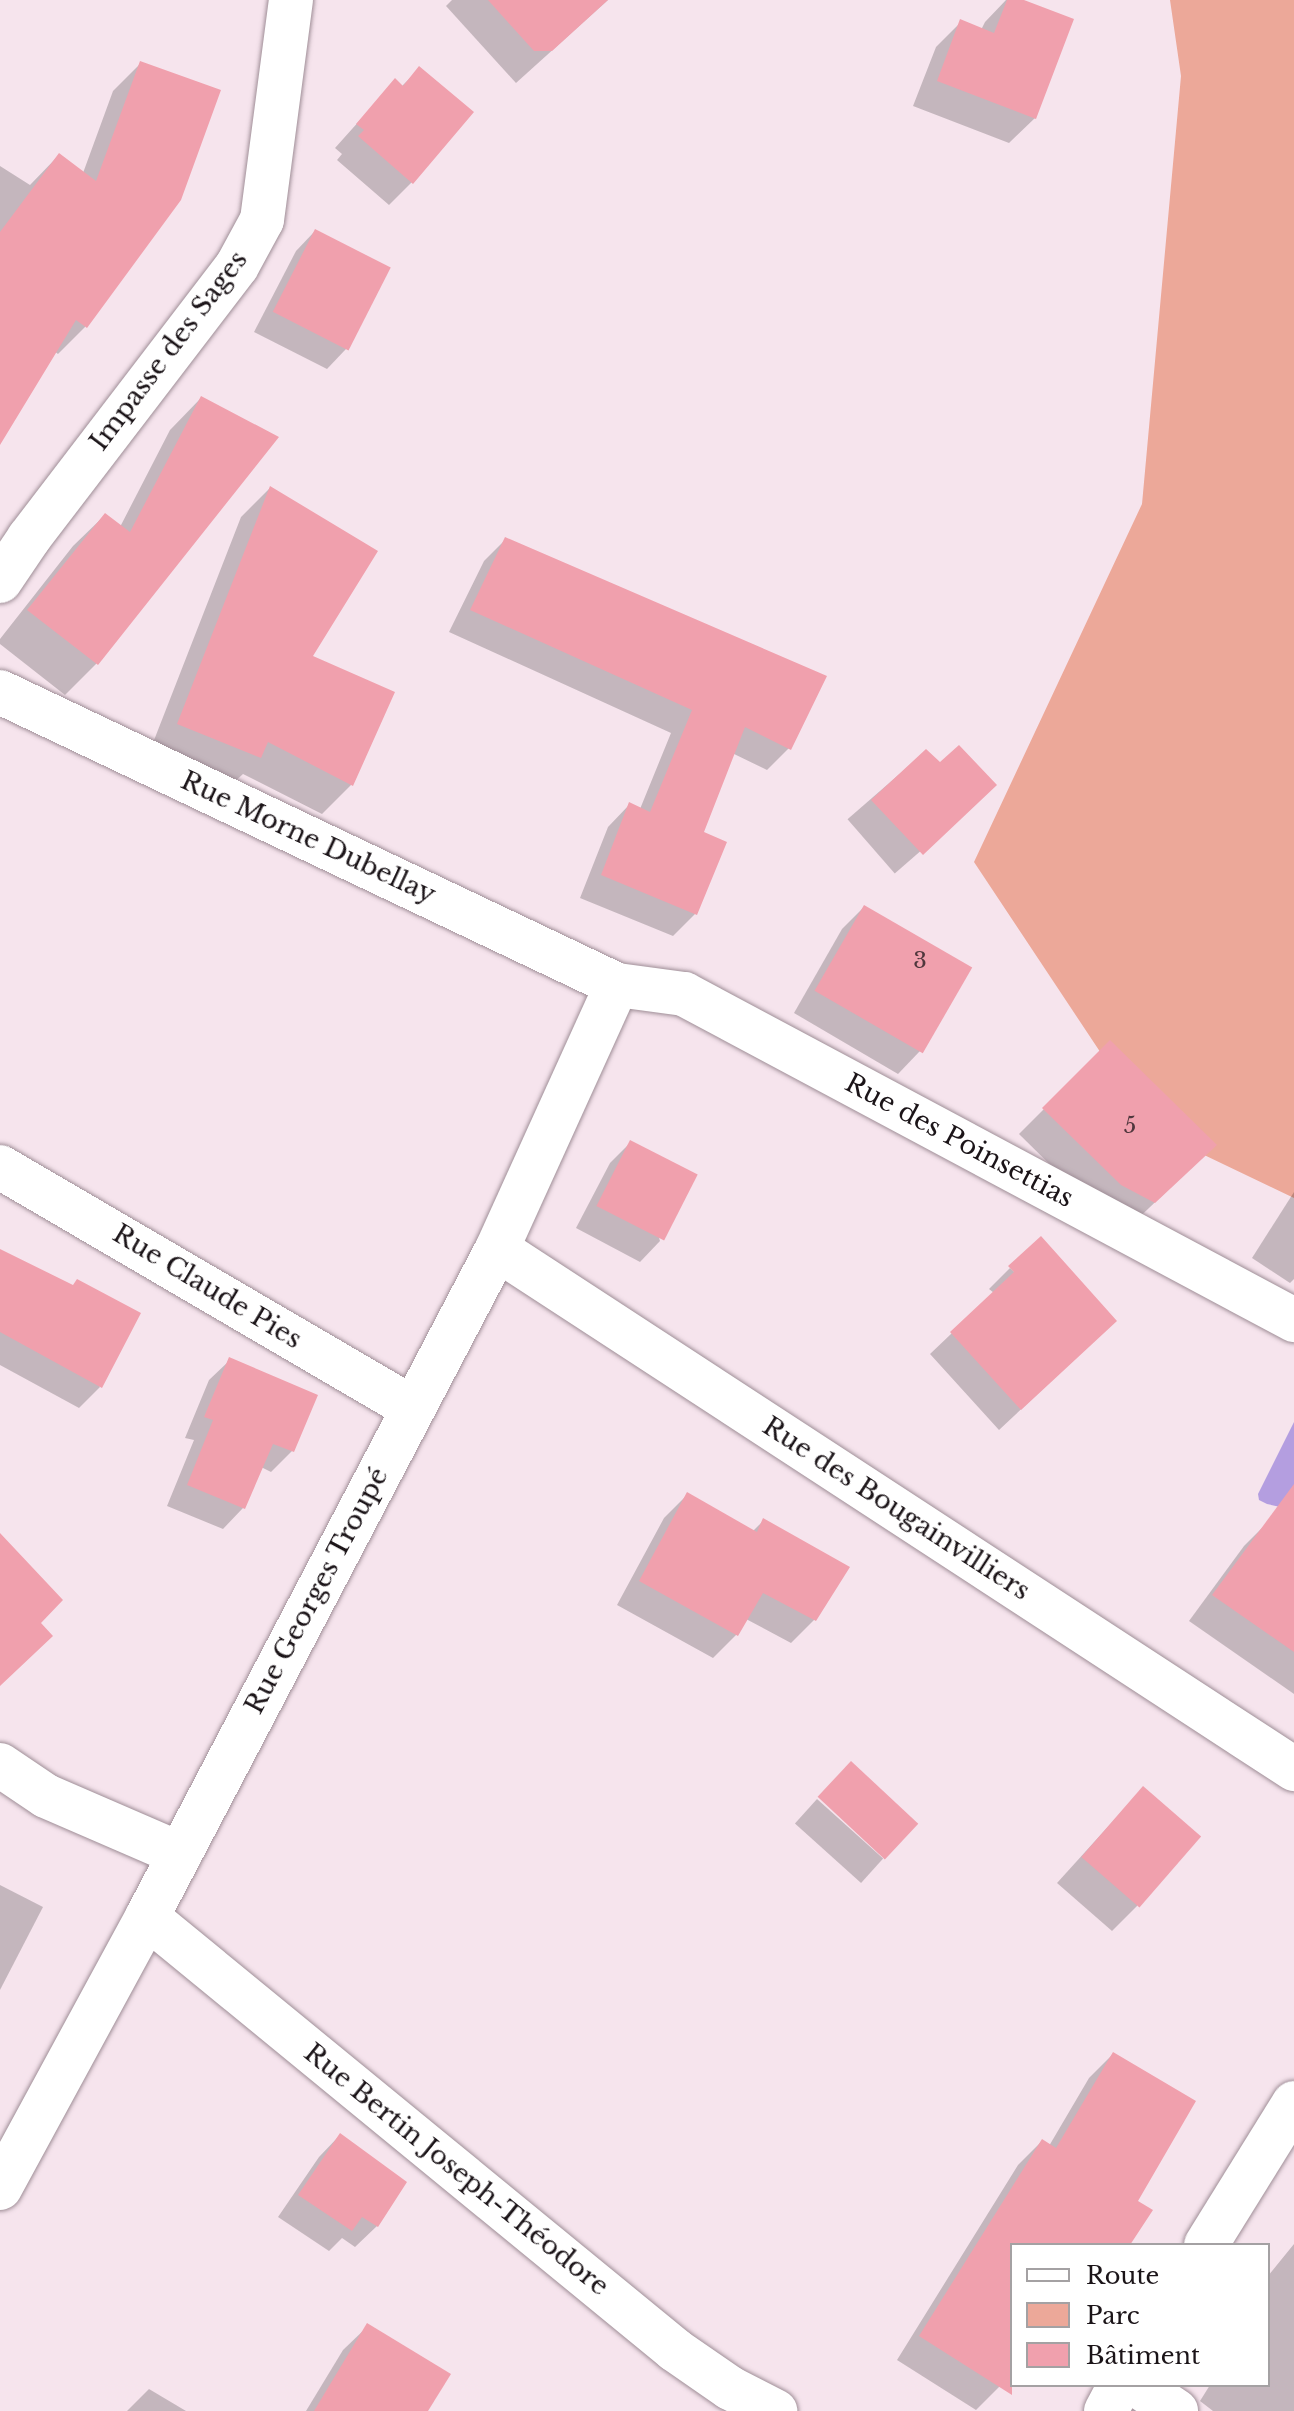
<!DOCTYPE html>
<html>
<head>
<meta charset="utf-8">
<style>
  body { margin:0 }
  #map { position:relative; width:1294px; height:2411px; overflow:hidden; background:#f6e4ed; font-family:"Libre Baskerville",serif }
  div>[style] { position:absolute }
  .green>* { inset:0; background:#eca899 }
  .water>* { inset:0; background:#b49ee0 }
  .shadow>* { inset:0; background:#0003; transform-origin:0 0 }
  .building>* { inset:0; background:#f0a0ad; transform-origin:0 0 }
  .roads { filter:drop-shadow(0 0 2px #9f8e97) drop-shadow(0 0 2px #9f8e97) }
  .street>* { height:44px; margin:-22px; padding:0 22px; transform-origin:22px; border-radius:22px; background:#fff }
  span { translate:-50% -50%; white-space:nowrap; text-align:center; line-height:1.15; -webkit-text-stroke:8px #fff; paint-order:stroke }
  .number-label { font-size:22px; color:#50373d }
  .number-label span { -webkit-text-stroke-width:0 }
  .street-label { font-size:26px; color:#1b1418 }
  .legend { position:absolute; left:1010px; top:2243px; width:260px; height:144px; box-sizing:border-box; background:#fff; border:2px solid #a4a1a3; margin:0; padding:10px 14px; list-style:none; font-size:24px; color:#1b1418 }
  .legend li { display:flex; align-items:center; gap:16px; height:40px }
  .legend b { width:40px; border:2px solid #a4a1a3 }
</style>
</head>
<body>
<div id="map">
  <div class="green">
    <i style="clip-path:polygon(1170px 0,1294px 0,1294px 1198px,1152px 1130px,974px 862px,1142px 504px,1181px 76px)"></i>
  </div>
  <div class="water">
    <i style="clip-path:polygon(1294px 1422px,1294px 1510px,1267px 1504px,1259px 1500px,1258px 1494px)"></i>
  </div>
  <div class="shadow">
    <i style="clip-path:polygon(452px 0,608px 0,516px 83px,446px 6px)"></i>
    <i style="clip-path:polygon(1006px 0,1019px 0,1035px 118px,1009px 143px,913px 106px,936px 47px,961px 22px,981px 30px,985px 22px)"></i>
    <i style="clip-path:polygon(140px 64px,85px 327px,58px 354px,54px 351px,0 441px,0 166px,30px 185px,59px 155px,83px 173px,113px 91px)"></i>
    <i style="clip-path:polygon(419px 69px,412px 182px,389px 205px,337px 160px,342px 154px,335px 148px,395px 81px,401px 87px)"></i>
    <i style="clip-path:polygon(315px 231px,388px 268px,346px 349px,327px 369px,254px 332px,296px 251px)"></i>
    <i style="clip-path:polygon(201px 398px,96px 664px,65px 695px,0 644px,0 639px,73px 546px,105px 515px,120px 527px,170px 430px)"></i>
    <i style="clip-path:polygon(270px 488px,310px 657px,392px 693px,351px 785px,322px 814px,243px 774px,230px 786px,149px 753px,241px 517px)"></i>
    <i style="clip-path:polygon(506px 539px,789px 748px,767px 770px,732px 753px,701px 833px,695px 914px,673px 936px,580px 898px,608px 827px,629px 805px,640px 809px,671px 733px,449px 632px,484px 561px)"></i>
    <i style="left:926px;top:751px;width:72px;height:104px;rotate:49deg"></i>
    <i style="clip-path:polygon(864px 907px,920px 1051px,898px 1074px,794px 1013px,842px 929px)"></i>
    <i style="clip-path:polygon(1110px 1043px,1189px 1170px,1129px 1227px,1095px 1209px,1019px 1134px)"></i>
    <i style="clip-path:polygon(631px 1142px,660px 1241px,640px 1262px,576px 1228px,610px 1163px)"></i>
    <i style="clip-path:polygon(1294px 1192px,1294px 1279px,1290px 1283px,1252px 1258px)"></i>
    <i style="clip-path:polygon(0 1250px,100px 1387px,79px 1408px,0 1365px)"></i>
    <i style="clip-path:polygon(1010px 1268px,1093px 1342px,999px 1430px,930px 1354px,994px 1293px,989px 1289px)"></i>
    <i style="clip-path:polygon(230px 1360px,292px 1451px,271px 1472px,261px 1467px,243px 1508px,223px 1529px,167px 1506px,194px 1440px,185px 1438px,209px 1380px)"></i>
    <i style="clip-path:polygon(688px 1494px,752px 1532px,764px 1520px,815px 1619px,791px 1643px,746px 1619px,736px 1635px,713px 1658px,617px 1605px,664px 1518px)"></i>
    <i style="clip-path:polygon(1269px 1521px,1294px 1539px,1294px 1694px,1189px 1621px,1244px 1546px)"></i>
    <i style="clip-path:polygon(1143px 1788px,1137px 1906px,1112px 1931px,1057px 1883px)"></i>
    <i style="left:817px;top:1799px;width:89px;height:33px;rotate:42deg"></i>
    <i style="clip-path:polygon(0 1885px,43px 1907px,0 1990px)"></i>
    <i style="clip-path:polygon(1113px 2054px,1136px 2201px,1122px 2245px,1012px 2245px,1012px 2365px,999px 2387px,976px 2410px,897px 2360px,1018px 2165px,1042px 2141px,1049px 2146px,1089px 2078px)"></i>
    <i style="clip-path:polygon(340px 2135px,377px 2226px,355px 2247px,342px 2238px,329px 2251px,278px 2217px,319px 2157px)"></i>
    <i style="clip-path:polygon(1294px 2244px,1294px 2411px,1213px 2411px,1200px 2401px,1210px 2385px,1268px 2385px,1268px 2276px)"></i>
    <i style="clip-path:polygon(368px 2326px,425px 2411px,306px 2411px,343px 2350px)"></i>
    <i style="clip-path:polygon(149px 2389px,186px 2411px,127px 2411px)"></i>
  </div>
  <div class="building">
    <i style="clip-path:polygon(488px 0,608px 0,552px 51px,534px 51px)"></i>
    <i style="clip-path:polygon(1007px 0,1024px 0,1074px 19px,1036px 119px,937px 81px,960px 19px,994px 33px)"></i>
    <i style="clip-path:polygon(140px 61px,221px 90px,181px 200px,87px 328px,76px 320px,0 445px,0 232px,59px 153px,96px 181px)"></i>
    <i style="clip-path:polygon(419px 66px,474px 112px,413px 184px,358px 136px,364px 130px,356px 124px,395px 78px,403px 86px)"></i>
    <i style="left:315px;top:229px;width:85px;height:93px;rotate:27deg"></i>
    <i style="clip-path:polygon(201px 396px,279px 437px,98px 665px,27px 610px,105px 513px,130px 532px)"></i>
    <i style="clip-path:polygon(270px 486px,378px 551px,313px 656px,395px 692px,353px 786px,268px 742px,261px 758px,177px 724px)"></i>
    <i style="clip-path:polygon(505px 537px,827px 676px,791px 750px,745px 727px,704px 832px,727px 842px,697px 915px,601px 875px,629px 802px,650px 812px,692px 710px,470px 610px)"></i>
    <i style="clip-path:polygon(959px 745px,997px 785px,923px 855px,871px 800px,926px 749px,940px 762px)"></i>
    <i style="left:864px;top:905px;width:125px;height:99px;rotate:30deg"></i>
    <i style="clip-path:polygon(1110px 1040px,1217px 1145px,1155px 1203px,1121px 1185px,1042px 1108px)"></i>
    <i style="left:630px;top:1140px;width:76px;height:74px;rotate:27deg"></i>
    <i style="clip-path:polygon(1041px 1236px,1117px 1321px,1021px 1410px,950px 1332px,1014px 1272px,1008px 1266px)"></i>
    <i style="clip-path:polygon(0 1249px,73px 1285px,77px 1279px,141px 1313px,102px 1388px,0 1332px)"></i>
    <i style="clip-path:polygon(229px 1357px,318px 1395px,294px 1452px,273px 1444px,245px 1509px,187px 1485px,213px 1420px,204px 1417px)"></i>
    <i style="clip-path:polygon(1294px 1484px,1294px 1652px,1212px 1595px)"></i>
    <i style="clip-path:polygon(687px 1492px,757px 1532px,763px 1518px,850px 1567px,816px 1621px,763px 1593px,738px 1636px,639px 1581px)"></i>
    <i style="clip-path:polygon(0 1533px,63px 1600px,41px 1623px,53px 1636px,0 1686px)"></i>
    <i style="left:851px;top:1761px;width:92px;height:49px;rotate:43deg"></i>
    <i style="left:1143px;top:1786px;width:77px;height:94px;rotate:41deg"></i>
    <i style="clip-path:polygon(1113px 2052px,1196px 2101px,1138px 2201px,1153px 2210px,1130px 2245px,1012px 2245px,1012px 2395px,919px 2336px,1042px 2139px,1056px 2148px)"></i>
    <i style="clip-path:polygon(340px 2133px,407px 2182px,378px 2227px,362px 2217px,352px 2231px,298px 2195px)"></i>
    <i style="clip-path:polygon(367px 2323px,451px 2374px,428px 2411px,314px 2411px)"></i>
  </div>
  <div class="roads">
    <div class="street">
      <i style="left:0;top:581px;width:52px;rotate:-56deg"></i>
      <i style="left:29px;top:538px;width:342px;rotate:-52.6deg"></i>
      <i style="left:237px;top:266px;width:52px;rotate:-61.5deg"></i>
      <i style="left:262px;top:220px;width:222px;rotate:-82.5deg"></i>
      <i style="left:0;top:692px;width:683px;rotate:25.4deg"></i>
      <i style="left:617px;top:985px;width:68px;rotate:7.7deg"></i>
      <i style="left:684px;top:994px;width:692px;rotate:28.12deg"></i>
      <i style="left:0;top:1167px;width:477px;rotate:30.3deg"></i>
      <i style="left:497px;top:1249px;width:952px;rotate:33.12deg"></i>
      <i style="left:0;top:1765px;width:55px;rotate:34deg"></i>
      <i style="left:46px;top:1796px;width:146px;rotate:23.4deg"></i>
      <i style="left:147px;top:1917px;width:683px;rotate:39.35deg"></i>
      <i style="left:675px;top:2350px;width:67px;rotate:34.6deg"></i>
      <i style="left:730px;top:2388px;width:51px;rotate:27.1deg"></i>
      <i style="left:0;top:2188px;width:308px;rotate:-61.5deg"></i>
      <i style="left:147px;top:1917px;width:754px;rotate:-62.35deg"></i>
      <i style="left:497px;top:1249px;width:290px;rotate:-65.6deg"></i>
      <i style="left:1206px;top:2245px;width:167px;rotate:-58.2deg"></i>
      <i style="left:1137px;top:2385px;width:47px;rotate:33.7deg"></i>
      <i style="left:1106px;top:2411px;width:30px;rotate:-62deg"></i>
    </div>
  </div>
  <div class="number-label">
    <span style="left:920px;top:961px">3</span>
    <span style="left:1130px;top:1126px">5</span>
  </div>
  <div class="street-label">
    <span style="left:169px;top:351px;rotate:-53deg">Impasse des Sages</span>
    <span style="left:308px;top:838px;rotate:25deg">Rue Morne Dubellay</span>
    <span style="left:959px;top:1141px;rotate:28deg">Rue des Poinsettias</span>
    <span style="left:207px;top:1287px;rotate:31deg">Rue Claude Pies</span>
    <span style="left:896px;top:1509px;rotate:33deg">Rue des Bougainvilliers</span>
    <span style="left:317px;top:1591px;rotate:-62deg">Rue Georges Troupé</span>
    <span style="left:456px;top:2170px;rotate:39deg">Rue Bertin Joseph-Théodore</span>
  </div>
  <ul class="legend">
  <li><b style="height:10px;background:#fff"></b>Route</li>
  <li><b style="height:22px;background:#eca899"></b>Parc</li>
  <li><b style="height:22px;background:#f0a0ad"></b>Bâtiment</li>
  </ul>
</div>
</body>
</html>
